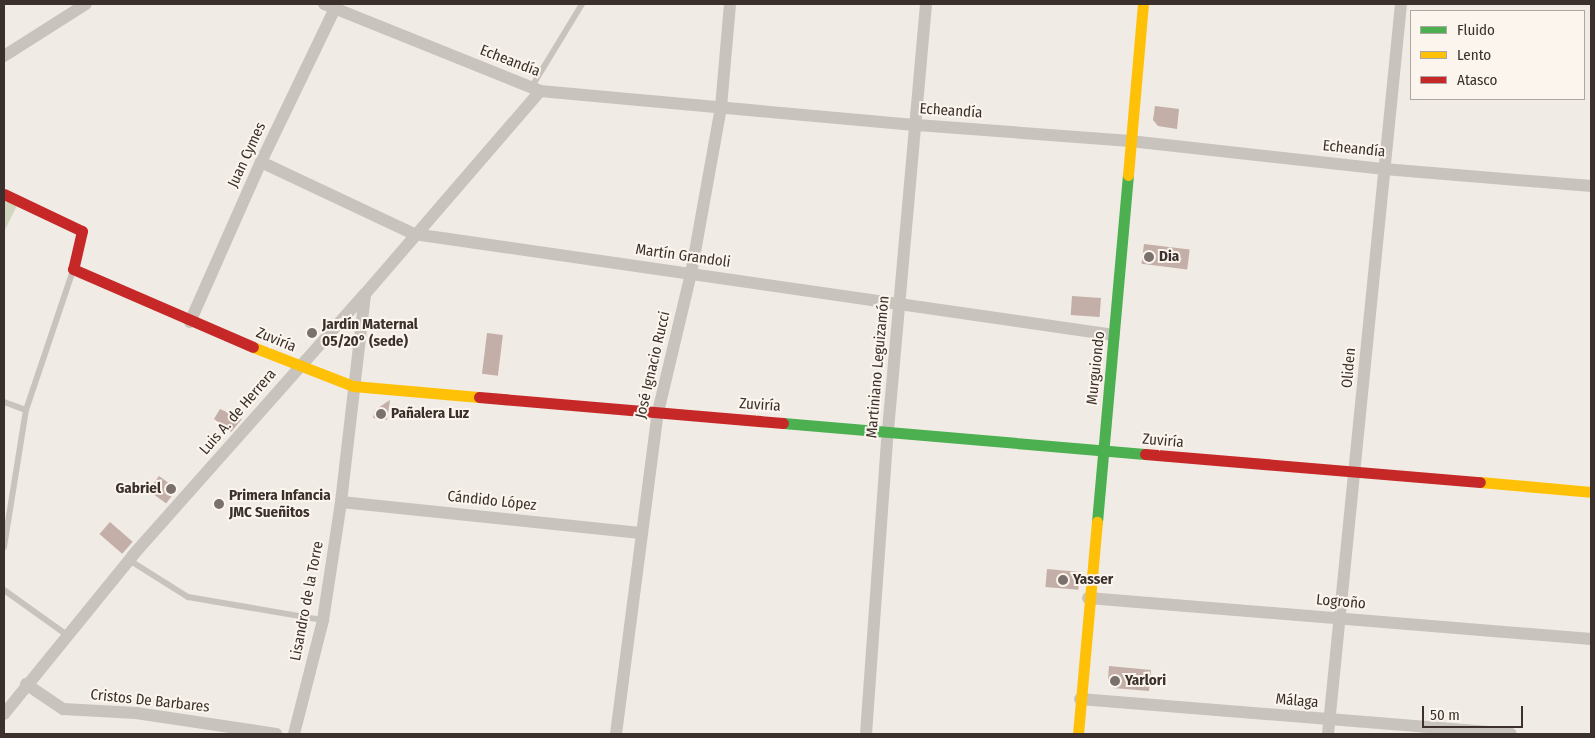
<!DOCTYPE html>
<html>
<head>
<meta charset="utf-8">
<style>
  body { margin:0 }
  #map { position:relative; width:1595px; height:738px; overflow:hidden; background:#f0ebe5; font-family:"Fira Sans Condensed",sans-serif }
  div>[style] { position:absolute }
  .green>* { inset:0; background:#d1d6bf }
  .building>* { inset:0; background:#c3afa7; transform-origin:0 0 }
  .lane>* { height:6px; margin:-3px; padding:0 3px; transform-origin:3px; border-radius:3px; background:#c9c3be }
  .street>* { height:12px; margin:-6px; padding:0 6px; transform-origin:6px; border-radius:6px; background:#c9c3be }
  .fast>* { height:11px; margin:-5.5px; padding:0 5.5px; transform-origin:5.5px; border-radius:5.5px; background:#4caf50 }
  .slow>* { height:11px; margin:-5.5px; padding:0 5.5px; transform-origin:5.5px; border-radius:5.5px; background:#ffc107 }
  .jam>* { height:11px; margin:-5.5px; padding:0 5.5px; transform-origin:5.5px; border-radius:5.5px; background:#c62828 }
  .dots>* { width:14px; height:14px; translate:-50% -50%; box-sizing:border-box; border:2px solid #fbf5ee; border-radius:50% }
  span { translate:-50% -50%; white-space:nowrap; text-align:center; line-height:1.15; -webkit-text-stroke:4px #fbf5ee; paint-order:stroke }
  .street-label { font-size:15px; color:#3b302b }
  .poi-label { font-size:15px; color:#3b302b; font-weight:700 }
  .left { translate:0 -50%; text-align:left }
  .right { translate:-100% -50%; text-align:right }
  .frame { position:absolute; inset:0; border:5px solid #3b302b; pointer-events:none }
  .legend { position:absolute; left:1410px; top:10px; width:175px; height:90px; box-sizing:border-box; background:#fbf5ee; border:1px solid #aea6a0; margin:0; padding:6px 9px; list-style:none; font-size:15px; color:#3b302b }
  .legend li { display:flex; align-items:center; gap:10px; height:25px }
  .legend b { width:25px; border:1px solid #aea6a0 }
  .scale { position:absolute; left:1422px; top:706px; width:101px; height:22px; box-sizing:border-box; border:2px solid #3b302b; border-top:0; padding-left:6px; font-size:15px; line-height:18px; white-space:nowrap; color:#3b302b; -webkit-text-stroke:4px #fbf5ee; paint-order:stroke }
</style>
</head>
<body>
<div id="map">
  <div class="green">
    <i style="clip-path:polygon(4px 194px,19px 201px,4px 232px)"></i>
  </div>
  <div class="building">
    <i style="clip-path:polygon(1155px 106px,1179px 109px,1177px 129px,1158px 126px,1153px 120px)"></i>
    <i style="left:1144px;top:244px;width:46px;height:20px;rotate:7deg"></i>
    <i style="left:1072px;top:296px;width:29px;height:19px;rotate:4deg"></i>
    <i style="left:487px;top:333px;width:16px;height:41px;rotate:7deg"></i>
    <i style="clip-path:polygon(390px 400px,387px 420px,373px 418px,375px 410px)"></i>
    <i style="clip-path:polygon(220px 409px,242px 419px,231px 432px,214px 419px)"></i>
    <i style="left:159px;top:476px;width:22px;height:18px;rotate:36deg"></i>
    <i style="left:110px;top:522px;width:30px;height:16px;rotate:41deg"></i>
    <i style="left:1047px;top:569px;width:33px;height:18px;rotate:5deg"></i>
    <i style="clip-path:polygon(1109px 666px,1151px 670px,1149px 691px,1113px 688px,1108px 680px)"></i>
  </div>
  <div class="lane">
    <i style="left:531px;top:88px;width:98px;rotate:-58.7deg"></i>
    <i style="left:4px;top:402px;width:23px;rotate:20deg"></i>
    <i style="left:26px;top:410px;width:148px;rotate:-71.4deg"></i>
    <i style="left:4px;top:547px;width:139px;rotate:-80.9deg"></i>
    <i style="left:129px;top:560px;width:70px;rotate:32.1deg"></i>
    <i style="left:188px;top:597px;width:137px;rotate:9.7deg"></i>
    <i style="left:4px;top:590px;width:77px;rotate:35.5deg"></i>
  </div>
  <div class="street">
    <i style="left:324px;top:4px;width:233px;rotate:21.9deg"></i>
    <i style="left:540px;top:91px;width:379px;rotate:5.2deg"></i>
    <i style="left:917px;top:125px;width:214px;rotate:4.3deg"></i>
    <i style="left:1130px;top:141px;width:256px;rotate:6.3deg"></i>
    <i style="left:1384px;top:169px;width:208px;rotate:4.7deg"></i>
    <i style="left:4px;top:56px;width:97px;rotate:-32.4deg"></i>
    <i style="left:261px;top:162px;width:169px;rotate:25.2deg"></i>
    <i style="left:414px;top:234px;width:707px;rotate:8.21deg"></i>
    <i style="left:190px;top:322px;width:175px;rotate:-66.1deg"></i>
    <i style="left:261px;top:162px;width:175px;rotate:-64.3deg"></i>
    <i style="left:341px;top:502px;width:301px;rotate:5.9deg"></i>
    <i style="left:1088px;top:598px;width:505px;rotate:4.66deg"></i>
    <i style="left:26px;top:684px;width:45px;rotate:34deg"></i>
    <i style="left:63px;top:709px;width:73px;rotate:3.1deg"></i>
    <i style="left:136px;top:713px;width:142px;rotate:8.5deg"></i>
    <i style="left:1080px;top:699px;width:432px;rotate:4.6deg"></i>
    <i style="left:4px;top:714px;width:205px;rotate:-50.9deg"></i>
    <i style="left:133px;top:555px;width:349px;rotate:-48.4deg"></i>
    <i style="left:365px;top:294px;width:268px;rotate:-49.2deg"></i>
    <i style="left:294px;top:734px;width:118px;rotate:-75.7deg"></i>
    <i style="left:323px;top:620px;width:119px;rotate:-81.3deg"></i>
    <i style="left:341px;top:502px;width:209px;rotate:-83.4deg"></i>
    <i style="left:616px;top:734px;width:325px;rotate:-82.6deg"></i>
    <i style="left:658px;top:412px;width:142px;rotate:-76.6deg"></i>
    <i style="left:691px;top:274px;width:170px;rotate:-79.8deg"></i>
    <i style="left:721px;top:107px;width:103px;rotate:-85deg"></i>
    <i style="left:866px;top:734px;width:305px;rotate:-85.9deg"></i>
    <i style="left:888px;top:430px;width:428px;rotate:-84.9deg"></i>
    <i style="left:1328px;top:734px;width:734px;rotate:-84.29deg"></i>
  </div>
  <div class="fast">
    <i style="left:783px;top:423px;width:363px;rotate:4.9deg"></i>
    <i style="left:1097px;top:522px;width:348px;rotate:-84.9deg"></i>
  </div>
  <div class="slow">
    <i style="left:1128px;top:175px;width:172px;rotate:-85deg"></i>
    <i style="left:253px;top:347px;width:107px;rotate:21.3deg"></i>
    <i style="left:353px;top:386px;width:126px;rotate:5deg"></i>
    <i style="left:1480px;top:482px;width:111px;rotate:5.1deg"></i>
    <i style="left:1078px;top:734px;width:213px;rotate:-84.9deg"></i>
  </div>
  <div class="jam">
    <i style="left:4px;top:194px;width:86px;rotate:25.4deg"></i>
    <i style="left:82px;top:231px;width:39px;rotate:103deg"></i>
    <i style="left:73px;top:269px;width:196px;rotate:23.4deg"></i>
    <i style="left:479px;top:397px;width:305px;rotate:4.9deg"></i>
    <i style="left:1145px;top:454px;width:336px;rotate:4.8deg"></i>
  </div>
  <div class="dots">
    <i style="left:1149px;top:257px;background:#7a716c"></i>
    <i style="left:312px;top:333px;background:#7a716c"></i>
    <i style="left:381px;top:414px;background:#7a716c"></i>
    <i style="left:171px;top:489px;background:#7a716c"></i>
    <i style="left:219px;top:504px;background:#7a716c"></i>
    <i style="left:1063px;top:580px;background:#7a716c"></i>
    <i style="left:1115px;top:681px;background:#7a716c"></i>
  </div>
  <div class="street-label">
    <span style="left:510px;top:61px;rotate:21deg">Echeandía</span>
    <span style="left:951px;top:111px;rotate:4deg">Echeandía</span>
    <span style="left:1354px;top:149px;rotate:6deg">Echeandía</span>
    <span style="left:247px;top:155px;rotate:-65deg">Juan Cymes</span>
    <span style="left:683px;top:256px;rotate:8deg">Martín Grandoli</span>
    <span style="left:276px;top:340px;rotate:22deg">Zuviría</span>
    <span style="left:653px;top:365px;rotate:-77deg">José Ignacio Rucci</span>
    <span style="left:878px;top:367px;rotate:-85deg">Martiniano Leguizamón</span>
    <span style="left:1096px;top:368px;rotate:-84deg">Murguiondo</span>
    <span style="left:1349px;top:368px;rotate:-85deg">Oliden</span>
    <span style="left:760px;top:405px;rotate:4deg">Zuviría</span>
    <span style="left:238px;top:412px;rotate:-49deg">Luis A. de Herrera</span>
    <span style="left:1163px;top:441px;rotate:5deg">Zuviría</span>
    <span style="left:492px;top:501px;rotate:6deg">Cándido López</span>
    <span style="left:307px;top:601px;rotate:-79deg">Lisandro de la Torre</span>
    <span style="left:1341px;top:602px;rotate:5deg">Logroño</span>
    <span style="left:150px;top:701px;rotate:6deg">Cristos De Barbares</span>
    <span style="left:1297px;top:701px;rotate:5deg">Málaga</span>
  </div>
  <div class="poi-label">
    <span class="left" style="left:1159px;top:257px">Dia</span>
    <span class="left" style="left:322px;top:333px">Jardín Maternal<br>05/20° (sede)</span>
    <span class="left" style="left:391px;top:414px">Pañalera Luz</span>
    <span class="right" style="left:161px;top:489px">Gabriel</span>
    <span class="left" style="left:229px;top:504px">Primera Infancia<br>JMC Sueñitos</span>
    <span class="left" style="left:1073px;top:580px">Yasser</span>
    <span class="left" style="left:1125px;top:681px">Yarlori</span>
  </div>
  <div class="frame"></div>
  <ul class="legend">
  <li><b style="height:6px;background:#4caf50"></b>Fluido</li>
  <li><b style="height:6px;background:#ffc107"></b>Lento</li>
  <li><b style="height:6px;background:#c62828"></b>Atasco</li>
  </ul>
  <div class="scale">50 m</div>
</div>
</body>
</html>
